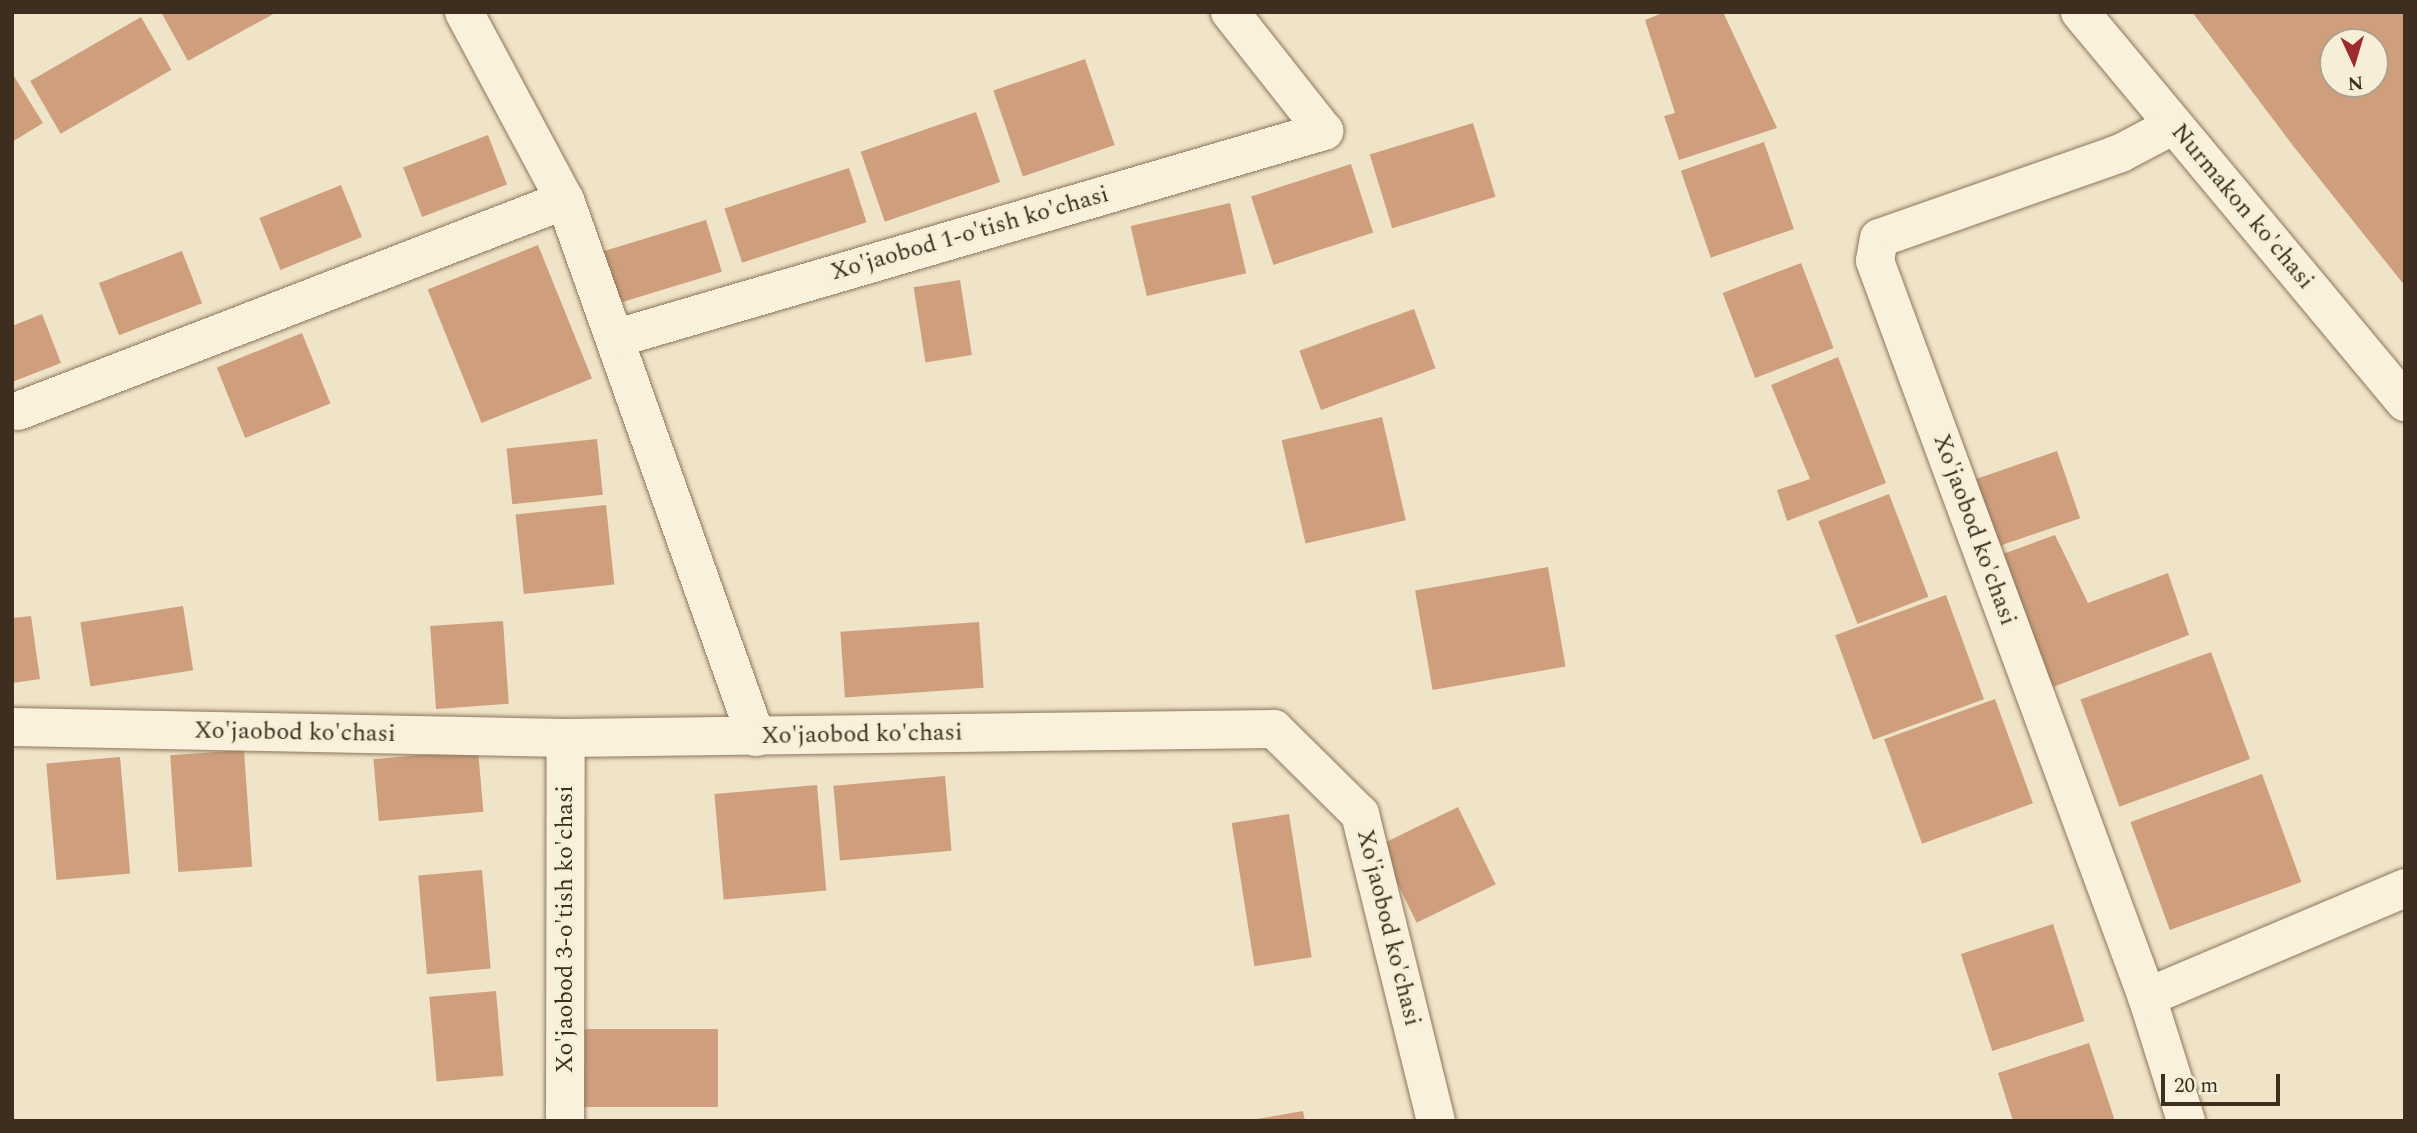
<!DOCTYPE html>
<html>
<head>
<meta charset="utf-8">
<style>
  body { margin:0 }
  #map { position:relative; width:2417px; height:1133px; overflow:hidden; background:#f0e4c8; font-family:Spectral,serif }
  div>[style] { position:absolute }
  .building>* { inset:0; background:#cf9f7d; transform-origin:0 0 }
  .roads { filter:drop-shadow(0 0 2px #8d765c) drop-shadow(0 0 2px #8d765c) }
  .minor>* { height:38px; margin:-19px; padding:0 19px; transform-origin:19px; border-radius:19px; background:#faf1dc }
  span { translate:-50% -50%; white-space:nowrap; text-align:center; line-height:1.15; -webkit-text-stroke:5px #f7eed8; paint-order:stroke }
  .street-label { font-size:24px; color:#3d2e20 }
  .frame { position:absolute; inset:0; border:14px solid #3d2e20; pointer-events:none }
  .north { position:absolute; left:2319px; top:28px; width:70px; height:70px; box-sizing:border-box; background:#f7eed8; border:2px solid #ada18e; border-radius:50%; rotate:176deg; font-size:19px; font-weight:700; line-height:28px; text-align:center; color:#3d2e20 }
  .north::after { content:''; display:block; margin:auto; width:24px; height:32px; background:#9e2a2b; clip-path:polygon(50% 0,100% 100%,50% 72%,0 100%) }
  .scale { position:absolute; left:2161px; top:1074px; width:119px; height:32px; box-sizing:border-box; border:4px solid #3d2e20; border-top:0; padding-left:9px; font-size:21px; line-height:24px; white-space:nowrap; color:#3d2e20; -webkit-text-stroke:5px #f7eed8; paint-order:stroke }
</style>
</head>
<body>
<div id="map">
  <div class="building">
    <i style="clip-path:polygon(161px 12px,277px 12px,188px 61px)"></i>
    <i style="clip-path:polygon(1665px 12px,1723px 12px,1777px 128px,1679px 160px,1664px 116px,1675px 113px,1645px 20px)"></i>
    <i style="clip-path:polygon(evenodd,2192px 12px,2405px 12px,2405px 286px,2294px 147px,2192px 12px,2333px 42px,2375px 42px,2375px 84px,2333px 84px,2333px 42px)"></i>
    <i style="left:141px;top:17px;width:61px;height:128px;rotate:60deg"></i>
    <i style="left:1085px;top:59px;width:91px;height:97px;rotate:71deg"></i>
    <i style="clip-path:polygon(12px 73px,43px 123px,12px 142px)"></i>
    <i style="left:976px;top:112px;width:74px;height:122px;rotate:71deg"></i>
    <i style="left:1473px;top:123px;width:77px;height:108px;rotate:73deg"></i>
    <i style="left:488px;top:135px;width:53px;height:91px;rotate:69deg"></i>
    <i style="left:1764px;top:142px;width:92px;height:88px;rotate:71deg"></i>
    <i style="left:1351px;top:164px;width:72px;height:105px;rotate:72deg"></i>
    <i style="left:849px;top:168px;width:57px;height:131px;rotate:72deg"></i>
    <i style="left:341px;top:185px;width:56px;height:88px;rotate:68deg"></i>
    <i style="left:1230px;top:203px;width:72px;height:102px;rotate:77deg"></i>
    <i style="left:706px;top:220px;width:54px;height:109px;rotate:73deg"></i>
    <i style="left:538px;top:245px;width:144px;height:119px;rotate:68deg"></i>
    <i style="left:182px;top:251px;width:56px;height:89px;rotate:69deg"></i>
    <i style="left:1801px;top:263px;width:91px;height:84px;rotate:69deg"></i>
    <i style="left:960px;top:280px;width:76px;height:47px;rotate:81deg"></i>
    <i style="left:1414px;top:309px;width:63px;height:122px;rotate:70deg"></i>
    <i style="clip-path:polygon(42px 314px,61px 363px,12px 382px,12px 326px)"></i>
    <i style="left:302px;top:333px;width:76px;height:92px;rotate:68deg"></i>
    <i style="clip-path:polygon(1838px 357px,1886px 483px,1787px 521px,1777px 490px,1810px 479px,1771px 385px)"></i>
    <i style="left:1382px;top:417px;width:106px;height:103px;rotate:77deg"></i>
    <i style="left:597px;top:439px;width:56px;height:91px;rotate:84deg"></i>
    <i style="left:2057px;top:451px;width:71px;height:88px;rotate:71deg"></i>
    <i style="left:1889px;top:494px;width:110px;height:76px;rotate:69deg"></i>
    <i style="left:606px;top:505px;width:80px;height:91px;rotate:84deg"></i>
    <i style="clip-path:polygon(2055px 535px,2088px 603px,2168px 573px,2189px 635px,2053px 687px,2000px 555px)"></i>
    <i style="left:1548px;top:567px;width:101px;height:135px;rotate:80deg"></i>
    <i style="left:1946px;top:595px;width:111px;height:118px;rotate:70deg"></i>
    <i style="left:183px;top:606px;width:65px;height:104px;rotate:81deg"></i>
    <i style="clip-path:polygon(31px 616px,40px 679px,12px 683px,12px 618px)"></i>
    <i style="left:503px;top:621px;width:83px;height:73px;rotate:86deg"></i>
    <i style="left:979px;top:622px;width:66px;height:139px;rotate:86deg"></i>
    <i style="left:2211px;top:652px;width:114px;height:139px;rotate:70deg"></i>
    <i style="left:1995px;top:699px;width:111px;height:118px;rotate:70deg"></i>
    <i style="left:244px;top:750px;width:117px;height:74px;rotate:86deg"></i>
    <i style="left:478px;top:750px;width:62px;height:105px;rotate:85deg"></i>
    <i style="left:120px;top:757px;width:117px;height:74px;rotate:85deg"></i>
    <i style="left:2262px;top:774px;width:115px;height:140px;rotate:70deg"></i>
    <i style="left:945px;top:776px;width:75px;height:112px;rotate:85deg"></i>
    <i style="left:817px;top:785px;width:106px;height:103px;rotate:85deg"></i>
    <i style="left:1458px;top:807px;width:86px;height:88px;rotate:64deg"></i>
    <i style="left:1289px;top:814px;width:145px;height:58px;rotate:81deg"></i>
    <i style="left:482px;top:870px;width:99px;height:64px;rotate:85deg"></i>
    <i style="left:2053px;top:924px;width:102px;height:97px;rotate:72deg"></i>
    <i style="left:496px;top:991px;width:85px;height:67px;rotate:85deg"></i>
    <i style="left:575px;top:1029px;width:143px;height:78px"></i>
    <i style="clip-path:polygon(2089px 1043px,2115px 1121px,2013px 1121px,1998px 1073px)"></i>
    <i style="clip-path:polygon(1303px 1111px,1305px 1121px,1258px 1121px,1257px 1119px)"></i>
  </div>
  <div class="roads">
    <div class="minor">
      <i style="left:464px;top:12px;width:213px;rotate:61.8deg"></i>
      <i style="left:565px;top:200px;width:570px;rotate:70.42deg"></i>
      <i style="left:2080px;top:12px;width:508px;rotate:50.19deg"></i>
      <i style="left:2174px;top:125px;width:60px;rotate:152.2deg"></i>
      <i style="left:2121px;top:153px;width:256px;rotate:160.6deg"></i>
      <i style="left:1879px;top:238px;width:23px;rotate:100deg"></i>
      <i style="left:1875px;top:261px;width:785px;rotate:69.72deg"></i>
      <i style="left:2147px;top:997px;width:130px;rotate:72.5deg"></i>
      <i style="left:617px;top:338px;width:737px;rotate:-16.32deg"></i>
      <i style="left:1324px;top:131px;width:152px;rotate:-128.3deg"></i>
      <i style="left:18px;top:411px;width:586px;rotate:-21.09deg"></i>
      <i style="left:12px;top:727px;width:554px;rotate:1.14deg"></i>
      <i style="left:566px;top:738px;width:708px;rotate:-0.73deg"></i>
      <i style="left:1274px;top:729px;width:121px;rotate:44.7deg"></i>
      <i style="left:1360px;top:814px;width:316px;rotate:76.1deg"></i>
      <i style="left:2147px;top:997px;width:280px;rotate:-22.9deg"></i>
      <i style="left:565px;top:1121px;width:383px;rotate:-89.9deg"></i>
    </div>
  </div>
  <div class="street-label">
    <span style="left:2242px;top:207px;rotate:50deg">Nurmakon ko'chasi</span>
    <span style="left:970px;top:234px;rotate:-16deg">Xo'jaobod 1-o'tish ko'chasi</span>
    <span style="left:1974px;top:530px;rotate:70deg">Xo'jaobod ko'chasi</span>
    <span style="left:295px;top:733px;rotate:1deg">Xo'jaobod ko'chasi</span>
    <span style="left:862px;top:735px;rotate:-1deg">Xo'jaobod ko'chasi</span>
    <span style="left:1388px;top:928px;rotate:76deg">Xo'jaobod ko'chasi</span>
    <span style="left:566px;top:929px;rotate:-90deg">Xo'jaobod 3-o'tish ko'chasi</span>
  </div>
  <div class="frame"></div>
  <div class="north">N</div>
  <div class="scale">20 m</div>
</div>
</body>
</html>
